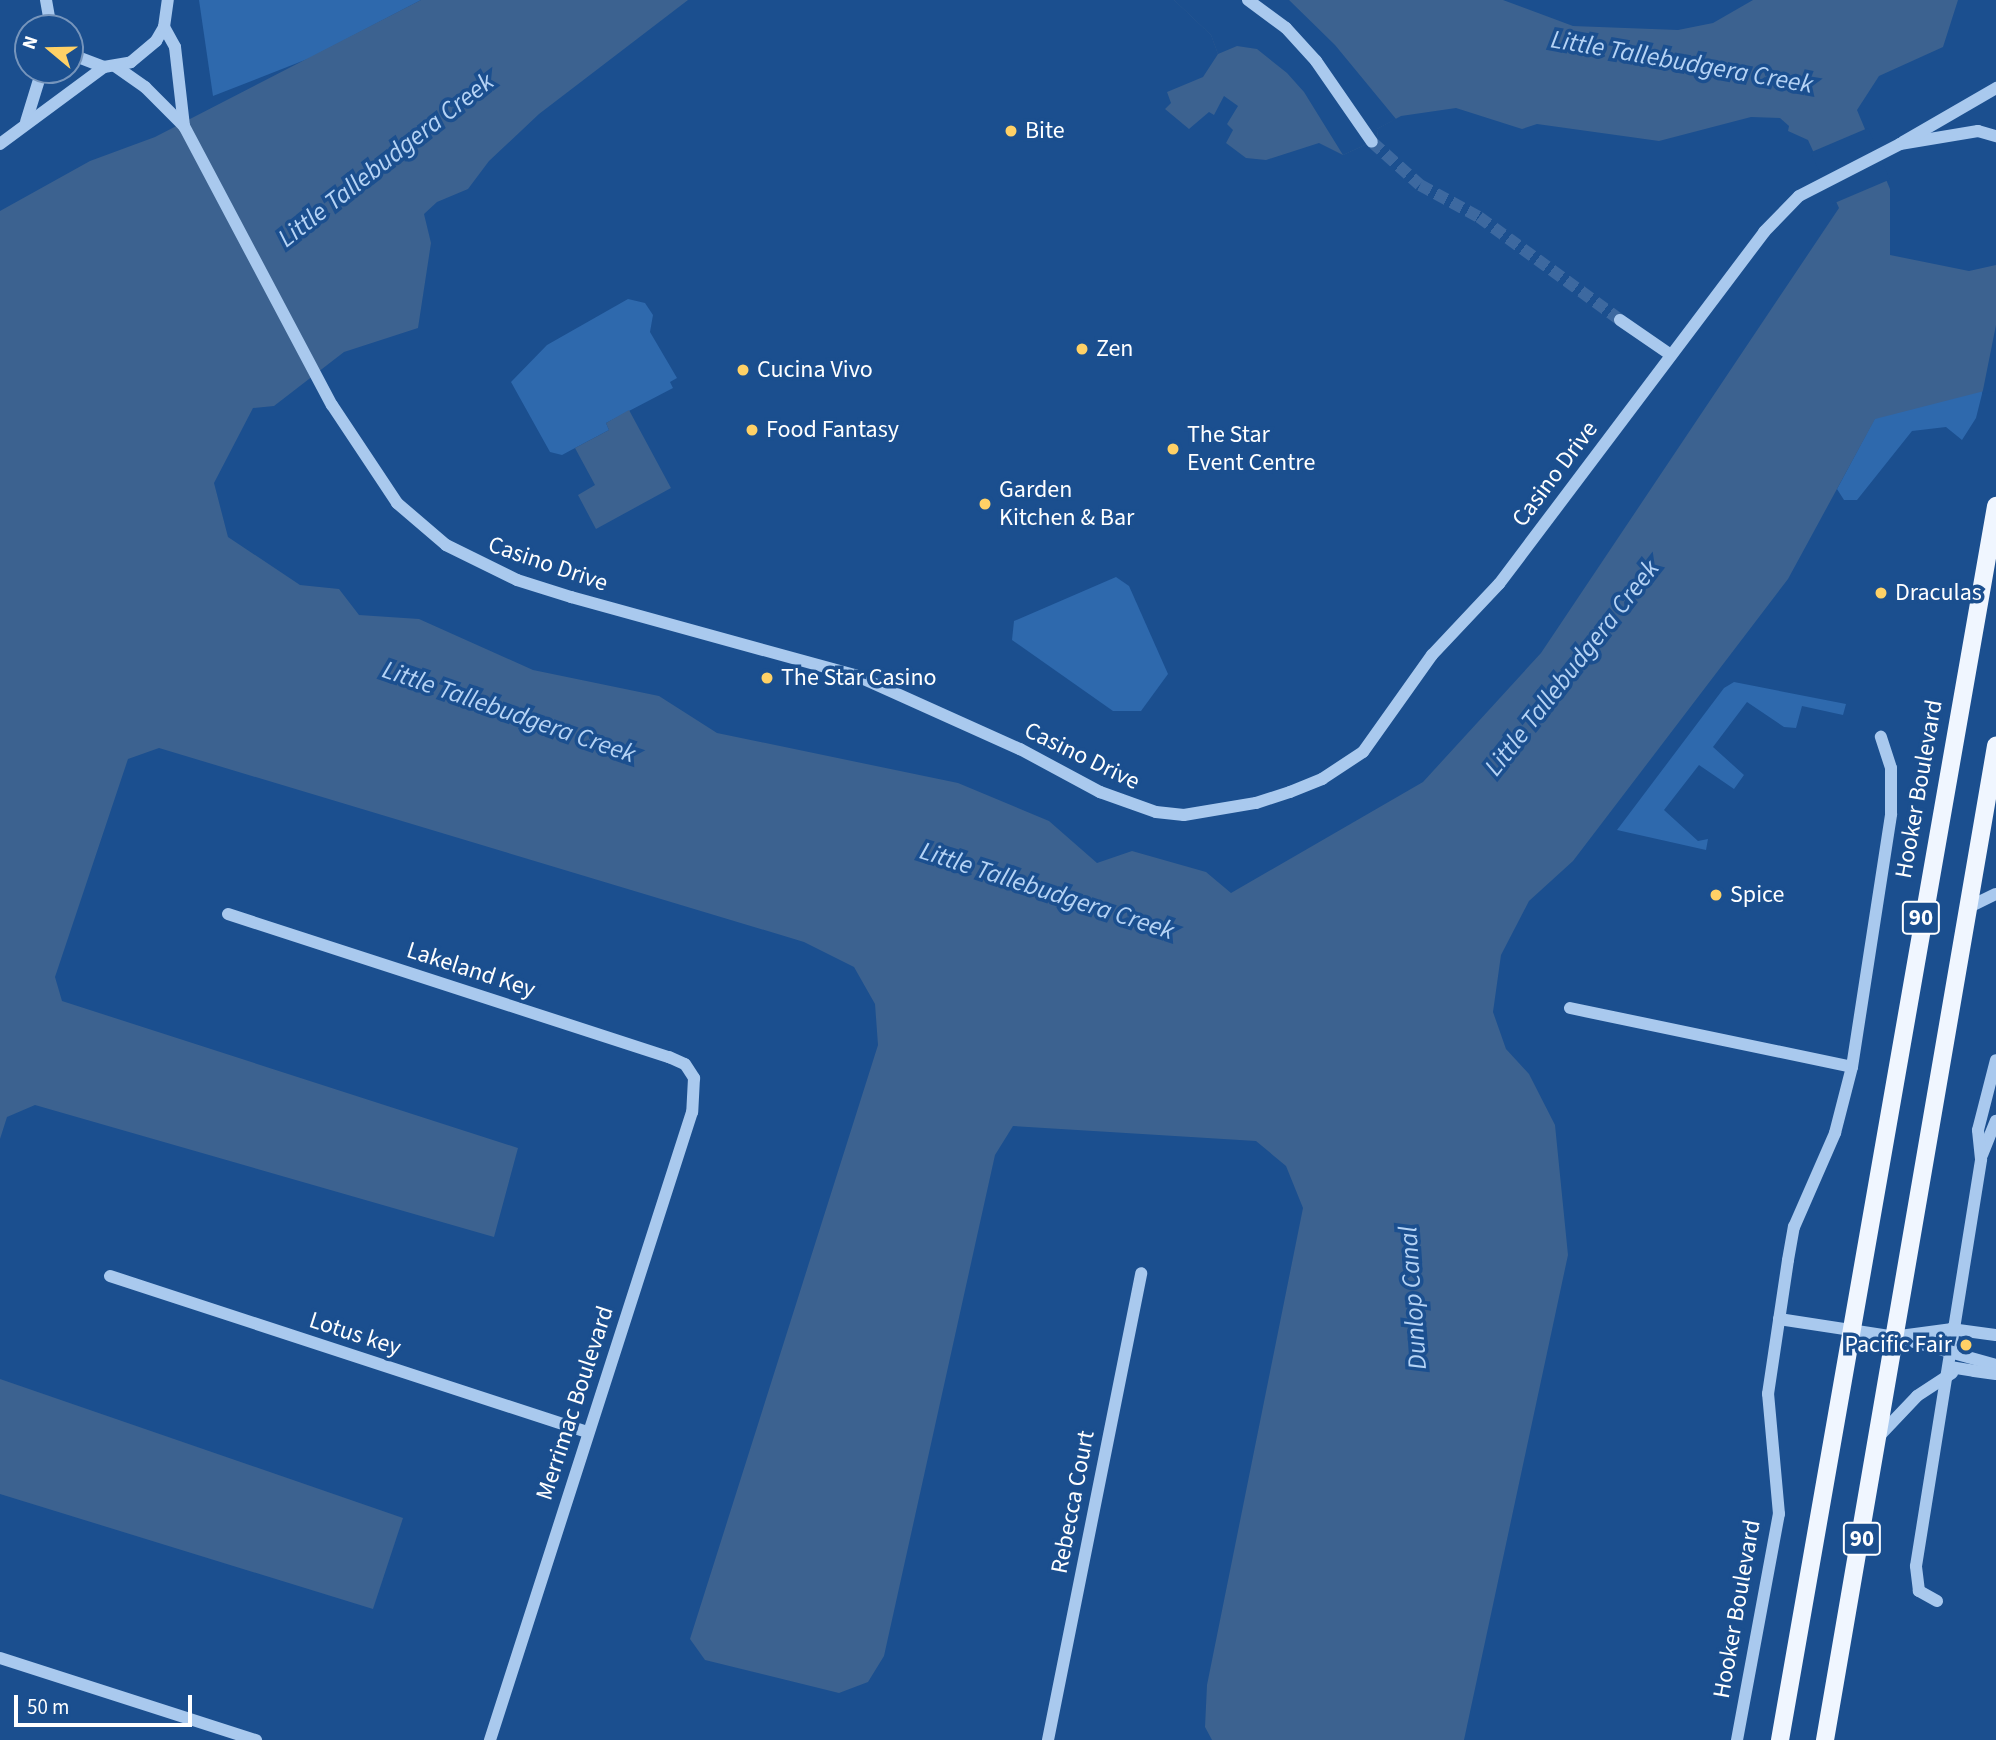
<!DOCTYPE html>
<html>
<head>
<meta charset="utf-8">
<style>
  body { margin:0 }
  #map { position:relative; width:1996px; height:1740px; overflow:hidden; background:#1b4f8f; font-family:"Source Sans 3",sans-serif }
  div>[style] { position:absolute }
  .green>* { inset:0; background:#2e69ad }
  .water>* { inset:0; background:#3c6290 }
  .pier>* { inset:0; background:#1b4f8f; transform-origin:0 0 }
  .minor-tunnel>* { height:12px; margin-top:-6px; transform-origin:0; background:repeating-linear-gradient(90deg,#3d69a0 0 12px,transparent 0 18px) }
  .minor>* { height:12px; margin:-6px; padding:0 6px; transform-origin:6px; border-radius:6px; background:#a9c9ee }
  .major>* { height:18px; margin:-9px; padding:0 9px; transform-origin:9px; border-radius:9px; background:#f0f6ff }
  .minor-bridge>* { height:12px; margin:-6px; padding:0 6px; transform-origin:6px; border-radius:6px; background:#a9c9ee }
  .dots>* { width:19px; height:19px; translate:-50% -50%; box-sizing:border-box; border:4px solid #1b4f8f; border-radius:50% }
  span { translate:-50% -50%; white-space:nowrap; text-align:center; line-height:1.15; -webkit-text-stroke:7px #1b4f8f; paint-order:stroke }
  .shield-label span { padding:2px 5px; background:#1b4f8f; border:2px solid; border-radius:5px; -webkit-text-stroke-width:0 }
  .shield-label { font-size:23px; color:#fff; font-weight:700 }
  .poi-label { font-size:24px; color:#fff }
  .left { translate:0 -50%; text-align:left }
  .right { translate:-100% -50%; text-align:right }
  .street-label { font-size:24px; color:#fff }
  .water-label { font-size:26px; color:#b5d3f5; font-style:italic }
  .north { position:absolute; left:14px; top:14px; width:70px; height:70px; box-sizing:border-box; background:#1b4f8f; border:2px solid #7695bc; border-radius:50%; rotate:289deg; font-size:19px; font-weight:700; line-height:28px; text-align:center; color:#fff }
  .north::after { content:''; display:block; margin:auto; width:24px; height:32px; background:#ffd166; clip-path:polygon(50% 0,100% 100%,50% 72%,0 100%) }
  .scale { position:absolute; left:14px; top:1695px; width:178px; height:32px; box-sizing:border-box; border:4px solid #fff; border-top:0; padding-left:9px; font-size:21px; line-height:24px; white-space:nowrap; color:#fff; -webkit-text-stroke:5px #1b4f8f; paint-order:stroke }
</style>
</head>
<body>
<div id="map">
  <div class="green">
    <i style="clip-path:polygon(199px 0,421px 0,310px 58px,213px 96px)"></i>
    <i style="clip-path:polygon(628px 299px,645px 303px,653px 315px,650px 332px,677px 378px,670px 382px,673px 388px,606px 423px,609px 430px,575px 448px,562px 455px,550px 452px,511px 382px,547px 345px)"></i>
    <i style="clip-path:polygon(1983px 390px,1976px 418px,1962px 440px,1946px 427px,1912px 431px,1857px 500px,1844px 500px,1837px 489px,1875px 418px)"></i>
    <i style="clip-path:polygon(1116px 577px,1129px 586px,1168px 674px,1141px 711px,1113px 711px,1012px 640px,1014px 621px)"></i>
    <i style="clip-path:polygon(1734px 682px,1846px 704px,1843px 715px,1802px 706px,1796px 728px,1784px 727px,1747px 702px,1713px 747px,1744px 775px,1734px 789px,1699px 765px,1664px 810px,1698px 841px,1708px 839px,1706px 850px,1617px 830px,1724px 688px)"></i>
  </div>
  <div class="water">
    <i style="clip-path:polygon(421px 0,688px 0,539px 114px,489px 161px,468px 189px,437px 202px,424px 214px,431px 243px,418px 328px,344px 352px,274px 406px,253px 408px,214px 483px,228px 537px,300px 585px,339px 589px,359px 615px,419px 619px,533px 670px,659px 696px,717px 733px,958px 783px,1049px 821px,1097px 863px,1132px 851px,1206px 872px,1231px 893px,1423px 782px,1541px 653px,1839px 208px,1808px 140px,1788px 131px,1789px 126px,1780px 118px,1751px 117px,1659px 141px,1537px 124px,1522px 129px,1456px 108px,1401px 116px,1377px 129px,1378px 139px,1343px 155px,1319px 143px,1266px 160px,1246px 158px,1226px 143px,1233px 130px,1227px 124px,1238px 106px,1224px 96px,1214px 115px,1209px 112px,1189px 129px,1165px 109px,1171px 103px,1167px 92px,1203px 77px,1218px 54px,1211px 35px,1174px 0,1503px 0,1573px 26px,1678px 30px,1713px 23px,1753px 0,1958px 0,1943px 47px,1879px 76px,1857px 110px,1890px 189px,1890px 255px,1969px 271px,1996px 265px,1996px 388px,1875px 419px,1788px 579px,1573px 861px,1529px 901px,1501px 955px,1493px 1012px,1506px 1049px,1529px 1074px,1555px 1125px,1568px 1255px,1464px 1740px,1212px 1740px,1205px 1727px,1207px 1685px,1303px 1208px,1286px 1166px,1256px 1141px,1013px 1126px,995px 1155px,884px 1656px,868px 1682px,839px 1693px,705px 1660px,690px 1639px,878px 1045px,875px 1004px,854px 967px,804px 942px,159px 748px,128px 759px,55px 977px,62px 1001px,518px 1148px,494px 1237px,35px 1105px,7px 1117px,0 1139px,0 211px,90px 161px,155px 137px)"></i>
    <i style="clip-path:polygon(629px 410px,671px 488px,596px 529px,578px 495px,595px 485px,575px 448px,609px 430px,606px 423px)"></i>
    <i style="clip-path:polygon(0 1379px,403px 1518px,373px 1609px,0 1494px)"></i>
  </div>
  <div class="pier">
    <i style="clip-path:polygon(1174px 0,1289px 0,1335px 45px,1396px 119px,1377px 129px,1378px 139px,1343px 155px,1304px 92px,1287px 73px,1257px 49px,1237px 46px,1218px 54px,1211px 35px)"></i>
    <i style="left:1868px;top:128px;width:56px;height:62px;rotate:67deg"></i>
    <i style="clip-path:polygon(1996px 325px,1996px 391px,1982px 394px,1983px 390px)"></i>
  </div>
  <div class="minor-tunnel">
    <i style="left:1372px;top:142px;width:64px;rotate:41.9deg"></i>
    <i style="left:1420px;top:185px;width:67px;rotate:28.5deg"></i>
    <i style="left:1479px;top:217px;width:175px;rotate:36.1deg"></i>
  </div>
  <div class="minor">
    <i style="left:46px;top:0;width:28px;rotate:80deg"></i>
    <i style="left:1248px;top:0;width:47px;rotate:36.4deg"></i>
    <i style="left:1286px;top:28px;width:45px;rotate:47.7deg"></i>
    <i style="left:1316px;top:61px;width:98px;rotate:55.3deg"></i>
    <i style="left:164px;top:27px;width:23px;rotate:61deg"></i>
    <i style="left:175px;top:47px;width:80px;rotate:83.5deg"></i>
    <i style="left:70px;top:54px;width:36px;rotate:21deg"></i>
    <i style="left:104px;top:67px;width:27px;rotate:-10deg"></i>
    <i style="left:131px;top:62px;width:33px;rotate:-40deg"></i>
    <i style="left:156px;top:41px;width:16px;rotate:-60deg"></i>
    <i style="left:164px;top:27px;width:27px;rotate:-82deg"></i>
    <i style="left:115px;top:66px;width:37px;rotate:35deg"></i>
    <i style="left:145px;top:87px;width:55px;rotate:45deg"></i>
    <i style="left:184px;top:126px;width:316px;rotate:62.1deg"></i>
    <i style="left:332px;top:405px;width:118px;rotate:56.4deg"></i>
    <i style="left:397px;top:503px;width:65px;rotate:40.6deg"></i>
    <i style="left:446px;top:545px;width:79px;rotate:26.2deg"></i>
    <i style="left:517px;top:580px;width:57px;rotate:17.5deg"></i>
    <i style="left:571px;top:597px;width:295px;rotate:15.4deg"></i>
    <i style="left:855px;top:675px;width:181px;rotate:24.2deg"></i>
    <i style="left:1020px;top:749px;width:91px;rotate:28.3deg"></i>
    <i style="left:1100px;top:792px;width:59px;rotate:19.7deg"></i>
    <i style="left:1156px;top:812px;width:28px;rotate:6deg"></i>
    <i style="left:1184px;top:815px;width:73px;rotate:-9.5deg"></i>
    <i style="left:1256px;top:803px;width:36px;rotate:-18deg"></i>
    <i style="left:1290px;top:792px;width:35px;rotate:-22deg"></i>
    <i style="left:1322px;top:779px;width:49px;rotate:-33.4deg"></i>
    <i style="left:1363px;top:752px;width:119px;rotate:-54.6deg"></i>
    <i style="left:1432px;top:655px;width:98px;rotate:-46.7deg"></i>
    <i style="left:1499px;top:584px;width:441px;rotate:-53deg"></i>
    <i style="left:1764px;top:232px;width:50px;rotate:-45.8deg"></i>
    <i style="left:1799px;top:196px;width:114px;rotate:-27.2deg"></i>
    <i style="left:1900px;top:144px;width:79px;rotate:-9.5deg"></i>
    <i style="left:1978px;top:131px;width:19px;rotate:16deg"></i>
    <i style="left:26px;top:122px;width:54px;rotate:-72.9deg"></i>
    <i style="left:1903px;top:142px;width:108px;rotate:-30.1deg"></i>
    <i style="left:0;top:144px;width:129px;rotate:-36.5deg"></i>
    <i style="left:1620px;top:320px;width:62px;rotate:34.5deg"></i>
    <i style="left:1967px;top:908px;width:32px;rotate:-26deg"></i>
    <i style="left:228px;top:914px;width:464px;rotate:18deg"></i>
    <i style="left:669px;top:1057px;width:17px;rotate:24deg"></i>
    <i style="left:685px;top:1064px;width:17px;rotate:57deg"></i>
    <i style="left:694px;top:1078px;width:34px;rotate:93deg"></i>
    <i style="left:692px;top:1112px;width:660px;rotate:107.83deg"></i>
    <i style="left:1570px;top:1008px;width:288px;rotate:11.8deg"></i>
    <i style="left:1982px;top:1155px;width:37px;rotate:-68deg"></i>
    <i style="left:1981px;top:1159px;width:29px;rotate:-96deg"></i>
    <i style="left:1978px;top:1130px;width:72px;rotate:-75.6deg"></i>
    <i style="left:110px;top:1276px;width:502px;rotate:18.11deg"></i>
    <i style="left:1779px;top:1319px;width:118px;rotate:8.7deg"></i>
    <i style="left:1896px;top:1337px;width:104px;rotate:15.6deg"></i>
    <i style="left:1900px;top:1336px;width:51px;rotate:-7.8deg"></i>
    <i style="left:1951px;top:1329px;width:45px;rotate:7.6deg"></i>
    <i style="left:1974px;top:1371px;width:22px;rotate:8deg"></i>
    <i style="left:1881px;top:1434px;width:52px;rotate:-46.5deg"></i>
    <i style="left:1917px;top:1396px;width:42px;rotate:-33.3deg"></i>
    <i style="left:0;top:1658px;width:269px;rotate:17.8deg"></i>
    <i style="left:1048px;top:1740px;width:476px;rotate:-78.7deg"></i>
    <i style="left:1737px;top:1740px;width:230px;rotate:-79.5deg"></i>
    <i style="left:1779px;top:1514px;width:121px;rotate:-95.2deg"></i>
    <i style="left:1768px;top:1394px;width:135px;rotate:-81.5deg"></i>
    <i style="left:1788px;top:1260px;width:34px;rotate:-80deg"></i>
    <i style="left:1794px;top:1227px;width:103px;rotate:-66.4deg"></i>
    <i style="left:1835px;top:1133px;width:68px;rotate:-75.6deg"></i>
    <i style="left:1852px;top:1067px;width:256px;rotate:-81.2deg"></i>
    <i style="left:1891px;top:814px;width:46px;rotate:-90deg"></i>
    <i style="left:1891px;top:768px;width:33px;rotate:-108deg"></i>
  </div>
  <div class="major">
    <i style="left:1780px;top:1740px;width:1253px;rotate:-80.07deg"></i>
    <i style="left:1825px;top:1740px;width:1009px;rotate:-80.24deg"></i>
  </div>
  <div class="minor-bridge">
    <i style="left:1950px;top:1367px;width:24px;rotate:9deg"></i>
    <i style="left:1937px;top:1601px;width:21px;rotate:-151deg"></i>
    <i style="left:1919px;top:1591px;width:25px;rotate:-97deg"></i>
    <i style="left:1916px;top:1566px;width:412px;rotate:-80.9deg"></i>
  </div>
  <div class="dots">
    <i style="left:1011px;top:131px;background:#ffd166"></i>
    <i style="left:1082px;top:349px;background:#ffd166"></i>
    <i style="left:743px;top:370px;background:#ffd166"></i>
    <i style="left:752px;top:430px;background:#ffd166"></i>
    <i style="left:1173px;top:449px;background:#ffd166"></i>
    <i style="left:985px;top:504px;background:#ffd166"></i>
    <i style="left:1881px;top:593px;background:#ffd166"></i>
    <i style="left:767px;top:678px;background:#ffd166"></i>
    <i style="left:1716px;top:895px;background:#ffd166"></i>
    <i style="left:1966px;top:1345px;background:#ffd166"></i>
  </div>
  <div class="shield-label">
    <span style="left:1921px;top:918px">90</span>
    <span style="left:1862px;top:1539px">90</span>
  </div>
  <div class="poi-label">
    <span class="left" style="left:1025px;top:131px">Bite</span>
    <span class="left" style="left:1096px;top:349px">Zen</span>
    <span class="left" style="left:757px;top:370px">Cucina Vivo</span>
    <span class="left" style="left:766px;top:430px">Food Fantasy</span>
    <span class="left" style="left:1187px;top:449px">The Star<br>Event Centre</span>
    <span class="left" style="left:999px;top:504px">Garden<br>Kitchen &amp; Bar</span>
    <span class="left" style="left:1895px;top:593px">Draculas</span>
    <span class="left" style="left:781px;top:678px">The Star Casino</span>
    <span class="left" style="left:1730px;top:895px">Spice</span>
    <span class="right" style="left:1952px;top:1345px">Pacific Fair</span>
  </div>
  <div class="street-label">
    <span style="left:1555px;top:474px;rotate:-53deg">Casino Drive</span>
    <span style="left:548px;top:564px;rotate:19deg">Casino Drive</span>
    <span style="left:1082px;top:756px;rotate:26deg">Casino Drive</span>
    <span style="left:1919px;top:789px;rotate:-80deg">Hooker Boulevard</span>
    <span style="left:471px;top:970px;rotate:18deg">Lakeland Key</span>
    <span style="left:355px;top:1334px;rotate:18deg">Lotus key</span>
    <span style="left:575px;top:1403px;rotate:-72deg">Merrimac Boulevard</span>
    <span style="left:1073px;top:1502px;rotate:-79deg">Rebecca Court</span>
    <span style="left:1737px;top:1609px;rotate:-80deg">Hooker Boulevard</span>
  </div>
  <div class="water-label">
    <span style="left:1682px;top:62px;rotate:10deg">Little Tallebudgera Creek</span>
    <span style="left:386px;top:160px;rotate:-38deg">Little Tallebudgera Creek</span>
    <span style="left:1572px;top:668px;rotate:-52deg">Little Tallebudgera Creek</span>
    <span style="left:509px;top:712px;rotate:19deg">Little Tallebudgera Creek</span>
    <span style="left:1047px;top:891px;rotate:18deg">Little Tallebudgera Creek</span>
    <span style="left:1413px;top:1298px;rotate:-94deg">Dunlop Canal</span>
  </div>
  <div class="north">N</div>
  <div class="scale">50 m</div>
</div>
</body>
</html>
